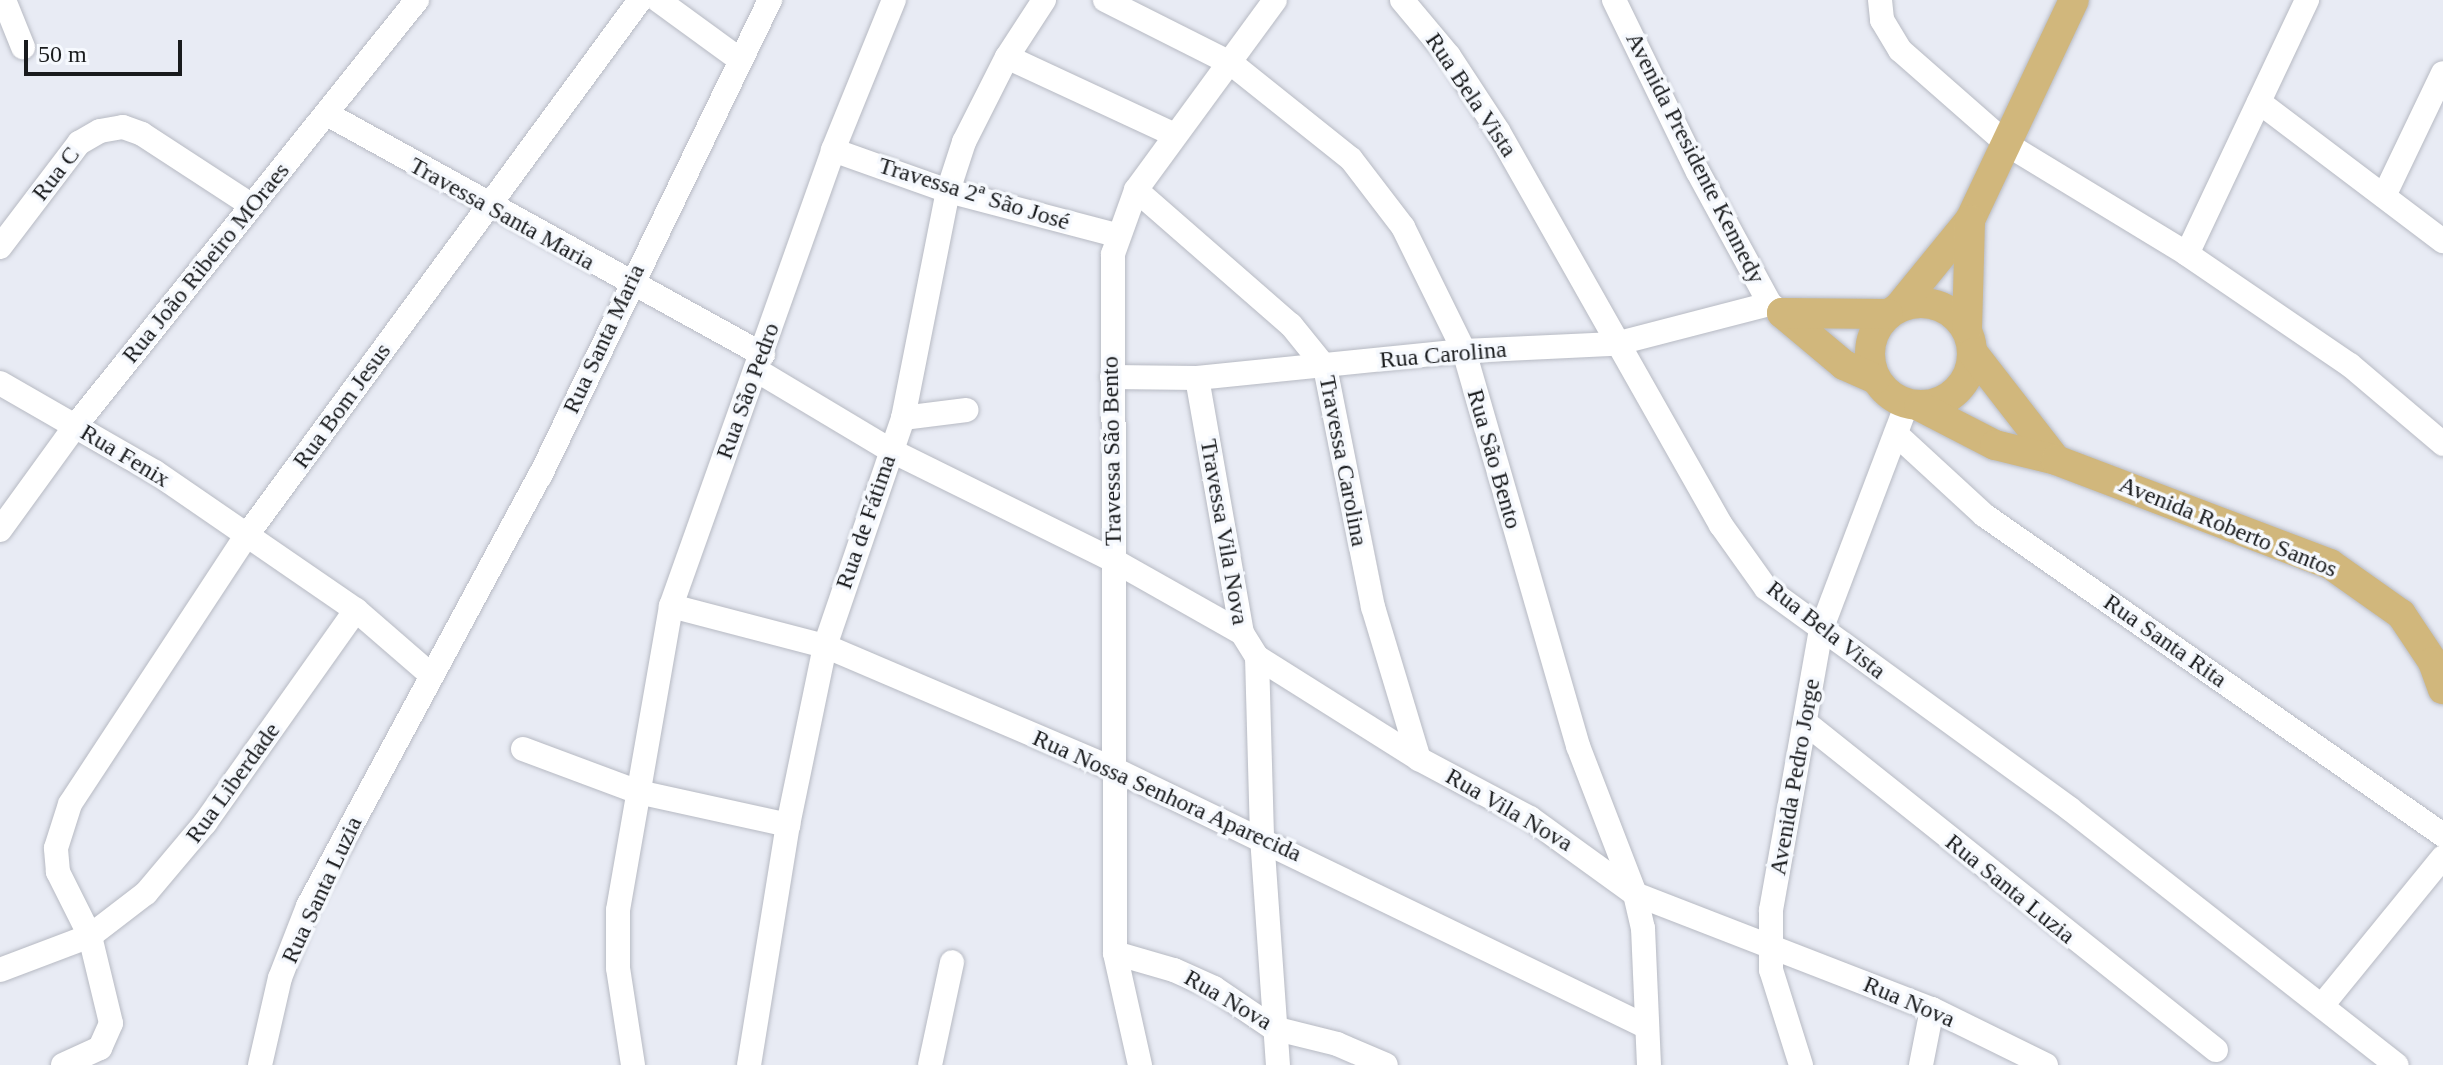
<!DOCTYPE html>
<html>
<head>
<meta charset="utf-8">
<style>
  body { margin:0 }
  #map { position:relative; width:2443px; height:1065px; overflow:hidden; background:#e8ebf4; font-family:"Times New Roman",serif }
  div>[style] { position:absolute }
  .roads { filter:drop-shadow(0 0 2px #b7bac3) drop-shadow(0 0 2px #b7bac3) }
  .minor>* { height:24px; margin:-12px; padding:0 12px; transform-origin:12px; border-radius:12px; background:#fff }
  .major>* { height:30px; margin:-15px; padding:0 15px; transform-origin:15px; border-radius:15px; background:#d1b77c }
  .major>.ring { margin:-15px; padding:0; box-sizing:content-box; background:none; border:30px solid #d1b77c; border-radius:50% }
  span { translate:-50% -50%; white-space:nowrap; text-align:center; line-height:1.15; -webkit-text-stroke:7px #f6f9fe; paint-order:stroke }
  .street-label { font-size:24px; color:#191b1d }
  .scale { position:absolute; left:24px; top:40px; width:158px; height:36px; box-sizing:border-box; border:4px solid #191b1d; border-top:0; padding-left:10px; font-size:24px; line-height:28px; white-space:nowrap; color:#191b1d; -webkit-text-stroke:6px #f6f9fe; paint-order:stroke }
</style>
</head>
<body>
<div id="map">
  <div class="roads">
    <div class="minor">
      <i style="left:4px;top:0;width:51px;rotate:68deg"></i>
      <i style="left:658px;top:0;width:100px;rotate:36.1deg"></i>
      <i style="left:1105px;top:0;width:142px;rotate:26.7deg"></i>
      <i style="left:1232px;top:64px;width:152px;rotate:38.6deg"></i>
      <i style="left:1351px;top:159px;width:86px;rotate:52.6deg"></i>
      <i style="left:1403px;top:227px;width:138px;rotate:63.8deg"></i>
      <i style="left:1464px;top:351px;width:411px;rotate:73.9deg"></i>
      <i style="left:1578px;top:746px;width:159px;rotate:68.9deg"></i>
      <i style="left:1635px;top:894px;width:35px;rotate:77deg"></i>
      <i style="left:1643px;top:928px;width:137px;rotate:87.5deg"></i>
      <i style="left:1402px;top:0;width:73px;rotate:50deg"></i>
      <i style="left:1449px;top:56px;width:90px;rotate:56.8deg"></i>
      <i style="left:1498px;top:131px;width:453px;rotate:60.5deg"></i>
      <i style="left:1721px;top:525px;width:77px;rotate:54.5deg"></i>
      <i style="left:1766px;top:588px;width:376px;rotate:36deg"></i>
      <i style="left:2070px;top:809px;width:415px;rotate:38.1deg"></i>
      <i style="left:1614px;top:0;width:191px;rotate:64deg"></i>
      <i style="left:1698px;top:172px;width:150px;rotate:61.4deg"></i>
      <i style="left:1770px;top:304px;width:15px;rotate:37deg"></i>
      <i style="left:1880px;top:0;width:20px;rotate:84deg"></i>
      <i style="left:1882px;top:20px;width:35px;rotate:59deg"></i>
      <i style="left:1900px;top:50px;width:144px;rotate:41.3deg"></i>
      <i style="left:2008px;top:145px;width:210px;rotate:31.3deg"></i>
      <i style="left:2187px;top:254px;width:197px;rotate:34.3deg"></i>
      <i style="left:2350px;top:365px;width:122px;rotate:40.3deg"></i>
      <i style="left:1007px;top:57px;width:183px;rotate:24.9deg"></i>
      <i style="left:2259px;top:102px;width:231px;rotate:37.1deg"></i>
      <i style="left:327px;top:114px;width:498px;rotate:28.9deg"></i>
      <i style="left:833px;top:150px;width:122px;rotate:19.6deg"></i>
      <i style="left:948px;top:191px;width:174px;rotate:14.7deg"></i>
      <i style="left:1136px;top:190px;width:206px;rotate:41.1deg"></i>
      <i style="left:1291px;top:325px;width:54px;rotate:51deg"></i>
      <i style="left:1325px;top:367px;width:245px;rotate:78.7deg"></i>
      <i style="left:1373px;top:607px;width:159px;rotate:73.2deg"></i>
      <i style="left:2384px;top:196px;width:136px;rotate:-64.4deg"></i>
      <i style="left:0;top:247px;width:131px;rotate:-52.8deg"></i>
      <i style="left:79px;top:143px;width:24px;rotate:-30deg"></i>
      <i style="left:100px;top:131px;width:23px;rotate:-10deg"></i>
      <i style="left:123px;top:127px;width:20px;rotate:20deg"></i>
      <i style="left:142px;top:134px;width:130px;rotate:33.1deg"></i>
      <i style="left:2187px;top:254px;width:281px;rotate:-64.7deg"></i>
      <i style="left:758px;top:371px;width:154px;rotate:30.9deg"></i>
      <i style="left:890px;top:450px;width:249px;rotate:26.3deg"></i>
      <i style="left:1113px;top:560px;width:148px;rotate:29.5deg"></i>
      <i style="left:1112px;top:377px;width:85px;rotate:0.7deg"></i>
      <i style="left:1197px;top:378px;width:268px;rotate:-5.8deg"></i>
      <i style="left:1464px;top:351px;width:151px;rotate:-2.7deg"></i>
      <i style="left:1615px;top:344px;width:160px;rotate:-14.5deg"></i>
      <i style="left:1197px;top:378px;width:259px;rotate:80deg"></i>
      <i style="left:1242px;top:633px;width:28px;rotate:58deg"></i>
      <i style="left:1257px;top:657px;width:180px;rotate:88.4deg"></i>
      <i style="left:1262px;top:837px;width:229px;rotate:86deg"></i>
      <i style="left:0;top:383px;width:179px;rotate:29.9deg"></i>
      <i style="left:155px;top:472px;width:244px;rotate:34.5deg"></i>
      <i style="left:356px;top:610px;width:98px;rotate:40.9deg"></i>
      <i style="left:903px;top:418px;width:64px;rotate:-7.2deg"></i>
      <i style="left:1896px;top:434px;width:120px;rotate:42.6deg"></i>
      <i style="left:1984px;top:515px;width:560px;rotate:34.88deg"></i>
      <i style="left:0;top:530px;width:130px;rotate:-54.1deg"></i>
      <i style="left:76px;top:425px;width:545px;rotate:-51.26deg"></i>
      <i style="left:671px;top:606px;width:159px;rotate:14.6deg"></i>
      <i style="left:825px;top:646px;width:314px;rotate:23.1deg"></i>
      <i style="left:1114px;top:769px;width:592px;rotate:25.83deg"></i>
      <i style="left:1257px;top:657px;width:191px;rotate:32.2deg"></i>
      <i style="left:1419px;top:759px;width:126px;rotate:28deg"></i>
      <i style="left:1530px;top:818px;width:130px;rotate:35.9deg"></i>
      <i style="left:1635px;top:894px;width:318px;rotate:21.2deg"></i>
      <i style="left:1932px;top:1009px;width:127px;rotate:26.2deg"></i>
      <i style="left:1807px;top:724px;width:523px;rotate:38.56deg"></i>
      <i style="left:523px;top:749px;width:123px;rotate:20.5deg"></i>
      <i style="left:638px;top:792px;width:154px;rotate:12.4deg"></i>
      <i style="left:1115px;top:953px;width:61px;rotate:16.1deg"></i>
      <i style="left:1174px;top:970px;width:44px;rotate:24.2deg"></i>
      <i style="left:1214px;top:988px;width:71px;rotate:34.1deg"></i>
      <i style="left:1273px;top:1028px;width:66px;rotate:14deg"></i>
      <i style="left:1337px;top:1044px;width:53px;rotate:23.2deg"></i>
      <i style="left:0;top:970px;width:96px;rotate:-20.7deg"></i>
      <i style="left:90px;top:936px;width:71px;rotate:-37.5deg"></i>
      <i style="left:146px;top:893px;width:92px;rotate:-49.9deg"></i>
      <i style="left:205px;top:823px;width:261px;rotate:-54.7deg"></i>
      <i style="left:2324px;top:1003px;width:188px;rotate:-50.8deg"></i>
      <i style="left:63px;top:1065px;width:41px;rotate:-24.7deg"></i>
      <i style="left:100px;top:1048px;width:27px;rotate:-66deg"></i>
      <i style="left:111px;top:1023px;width:89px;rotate:-103.6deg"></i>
      <i style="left:90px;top:936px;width:72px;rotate:-116.6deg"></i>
      <i style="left:58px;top:872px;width:24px;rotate:-95deg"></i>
      <i style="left:56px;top:848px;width:46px;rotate:-72.3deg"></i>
      <i style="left:70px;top:804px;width:322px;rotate:-56.7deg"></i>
      <i style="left:247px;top:535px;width:664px;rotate:-53.7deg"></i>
      <i style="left:260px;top:1065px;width:89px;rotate:-77.1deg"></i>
      <i style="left:280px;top:978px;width:77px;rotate:-68.7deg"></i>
      <i style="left:308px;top:906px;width:489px;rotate:-61.7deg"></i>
      <i style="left:540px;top:476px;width:529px;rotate:-64.21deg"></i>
      <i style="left:633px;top:1065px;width:98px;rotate:-98.8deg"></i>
      <i style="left:618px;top:968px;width:58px;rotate:-90deg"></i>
      <i style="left:618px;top:910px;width:309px;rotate:-80.1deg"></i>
      <i style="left:671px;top:606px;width:484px;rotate:-70.4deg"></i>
      <i style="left:833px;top:150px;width:162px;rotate:-67.9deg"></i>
      <i style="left:749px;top:1065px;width:243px;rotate:-80.8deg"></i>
      <i style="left:788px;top:825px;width:183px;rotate:-78.3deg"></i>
      <i style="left:825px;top:646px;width:241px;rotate:-71.1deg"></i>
      <i style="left:903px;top:418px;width:231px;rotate:-78.8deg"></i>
      <i style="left:948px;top:191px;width:52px;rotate:-71.9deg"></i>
      <i style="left:964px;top:142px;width:95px;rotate:-63.2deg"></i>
      <i style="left:1007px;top:57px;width:68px;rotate:-57deg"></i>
      <i style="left:930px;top:1065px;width:105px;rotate:-77.9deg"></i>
      <i style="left:1140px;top:1065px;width:115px;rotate:-102.6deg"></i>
      <i style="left:1115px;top:953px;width:699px;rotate:-90.16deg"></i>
      <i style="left:1113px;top:254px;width:68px;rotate:-70.2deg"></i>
      <i style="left:1136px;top:190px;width:235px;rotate:-53.8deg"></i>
      <i style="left:1801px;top:1065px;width:100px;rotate:-107.5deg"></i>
      <i style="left:1771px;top:970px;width:60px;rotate:-90deg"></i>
      <i style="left:1771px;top:910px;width:284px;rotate:-79.9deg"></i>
      <i style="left:1821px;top:630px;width:242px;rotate:-69.2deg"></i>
      <i style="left:1921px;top:1065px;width:57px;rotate:-78.9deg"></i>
    </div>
    <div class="major">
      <i class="ring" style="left:1870px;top:303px;width:72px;height:72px"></i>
      <i style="left:1899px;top:307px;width:112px;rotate:-50.8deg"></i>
      <i style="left:1970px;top:220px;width:243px;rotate:-64.7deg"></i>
      <i style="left:1782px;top:313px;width:81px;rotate:40deg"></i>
      <i style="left:1844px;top:365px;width:34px;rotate:24deg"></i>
      <i style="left:1782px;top:313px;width:106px;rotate:0.5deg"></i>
      <i style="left:1967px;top:329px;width:109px;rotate:-88.4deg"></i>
      <i style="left:1973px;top:353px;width:135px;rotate:52.2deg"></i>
      <i style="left:1919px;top:406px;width:85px;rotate:27.2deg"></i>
      <i style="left:1995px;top:445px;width:63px;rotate:13.8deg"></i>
      <i style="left:2056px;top:460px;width:293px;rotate:20.8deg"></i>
      <i style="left:2330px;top:564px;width:87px;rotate:35.2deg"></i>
      <i style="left:2401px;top:614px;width:58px;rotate:56.3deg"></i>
      <i style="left:2433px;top:662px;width:29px;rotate:70deg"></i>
    </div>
  </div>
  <div class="street-label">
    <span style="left:1471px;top:95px;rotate:56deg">Rua Bela Vista</span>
    <span style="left:1695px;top:158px;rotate:63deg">Avenida Presidente Kennedy</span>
    <span style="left:56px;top:174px;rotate:-52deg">Rua C</span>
    <span style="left:974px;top:194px;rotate:17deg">Travessa 2ª São José</span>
    <span style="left:502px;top:214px;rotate:29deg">Travessa Santa Maria</span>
    <span style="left:206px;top:263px;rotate:-51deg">Rua João Ribeiro MOraes</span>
    <span style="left:604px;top:339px;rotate:-65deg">Rua Santa Maria</span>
    <span style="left:1443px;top:355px;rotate:-5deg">Rua Carolina</span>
    <span style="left:748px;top:391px;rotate:-70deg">Rua São Pedro</span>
    <span style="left:342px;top:406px;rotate:-54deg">Rua Bom Jesus</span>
    <span style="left:1112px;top:451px;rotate:-91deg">Travessa São Bento</span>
    <span style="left:125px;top:456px;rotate:31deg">Rua Fenix</span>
    <span style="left:1494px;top:459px;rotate:74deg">Rua São Bento</span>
    <span style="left:1343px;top:461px;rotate:79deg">Travessa Carolina</span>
    <span style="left:866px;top:522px;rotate:-71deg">Rua de Fátima</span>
    <span style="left:2228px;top:527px;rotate:22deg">Avenida Roberto Santos</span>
    <span style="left:1224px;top:532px;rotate:80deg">Travessa Vila Nova</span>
    <span style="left:1826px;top:630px;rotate:38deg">Rua Bela Vista</span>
    <span style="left:2165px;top:641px;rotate:35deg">Rua Santa Rita</span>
    <span style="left:1795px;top:777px;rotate:-80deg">Avenida Pedro Jorge</span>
    <span style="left:233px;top:783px;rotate:-54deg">Rua Liberdade</span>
    <span style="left:1167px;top:796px;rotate:24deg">Rua Nossa Senhora Aparecida</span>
    <span style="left:1509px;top:810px;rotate:30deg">Rua Vila Nova</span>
    <span style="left:2010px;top:889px;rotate:39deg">Rua Santa Luzia</span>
    <span style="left:322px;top:890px;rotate:-65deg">Rua Santa Luzia</span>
    <span style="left:1228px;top:1000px;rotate:30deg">Rua Nova</span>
    <span style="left:1909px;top:1002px;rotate:23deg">Rua Nova</span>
  </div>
  <div class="scale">50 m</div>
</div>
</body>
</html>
